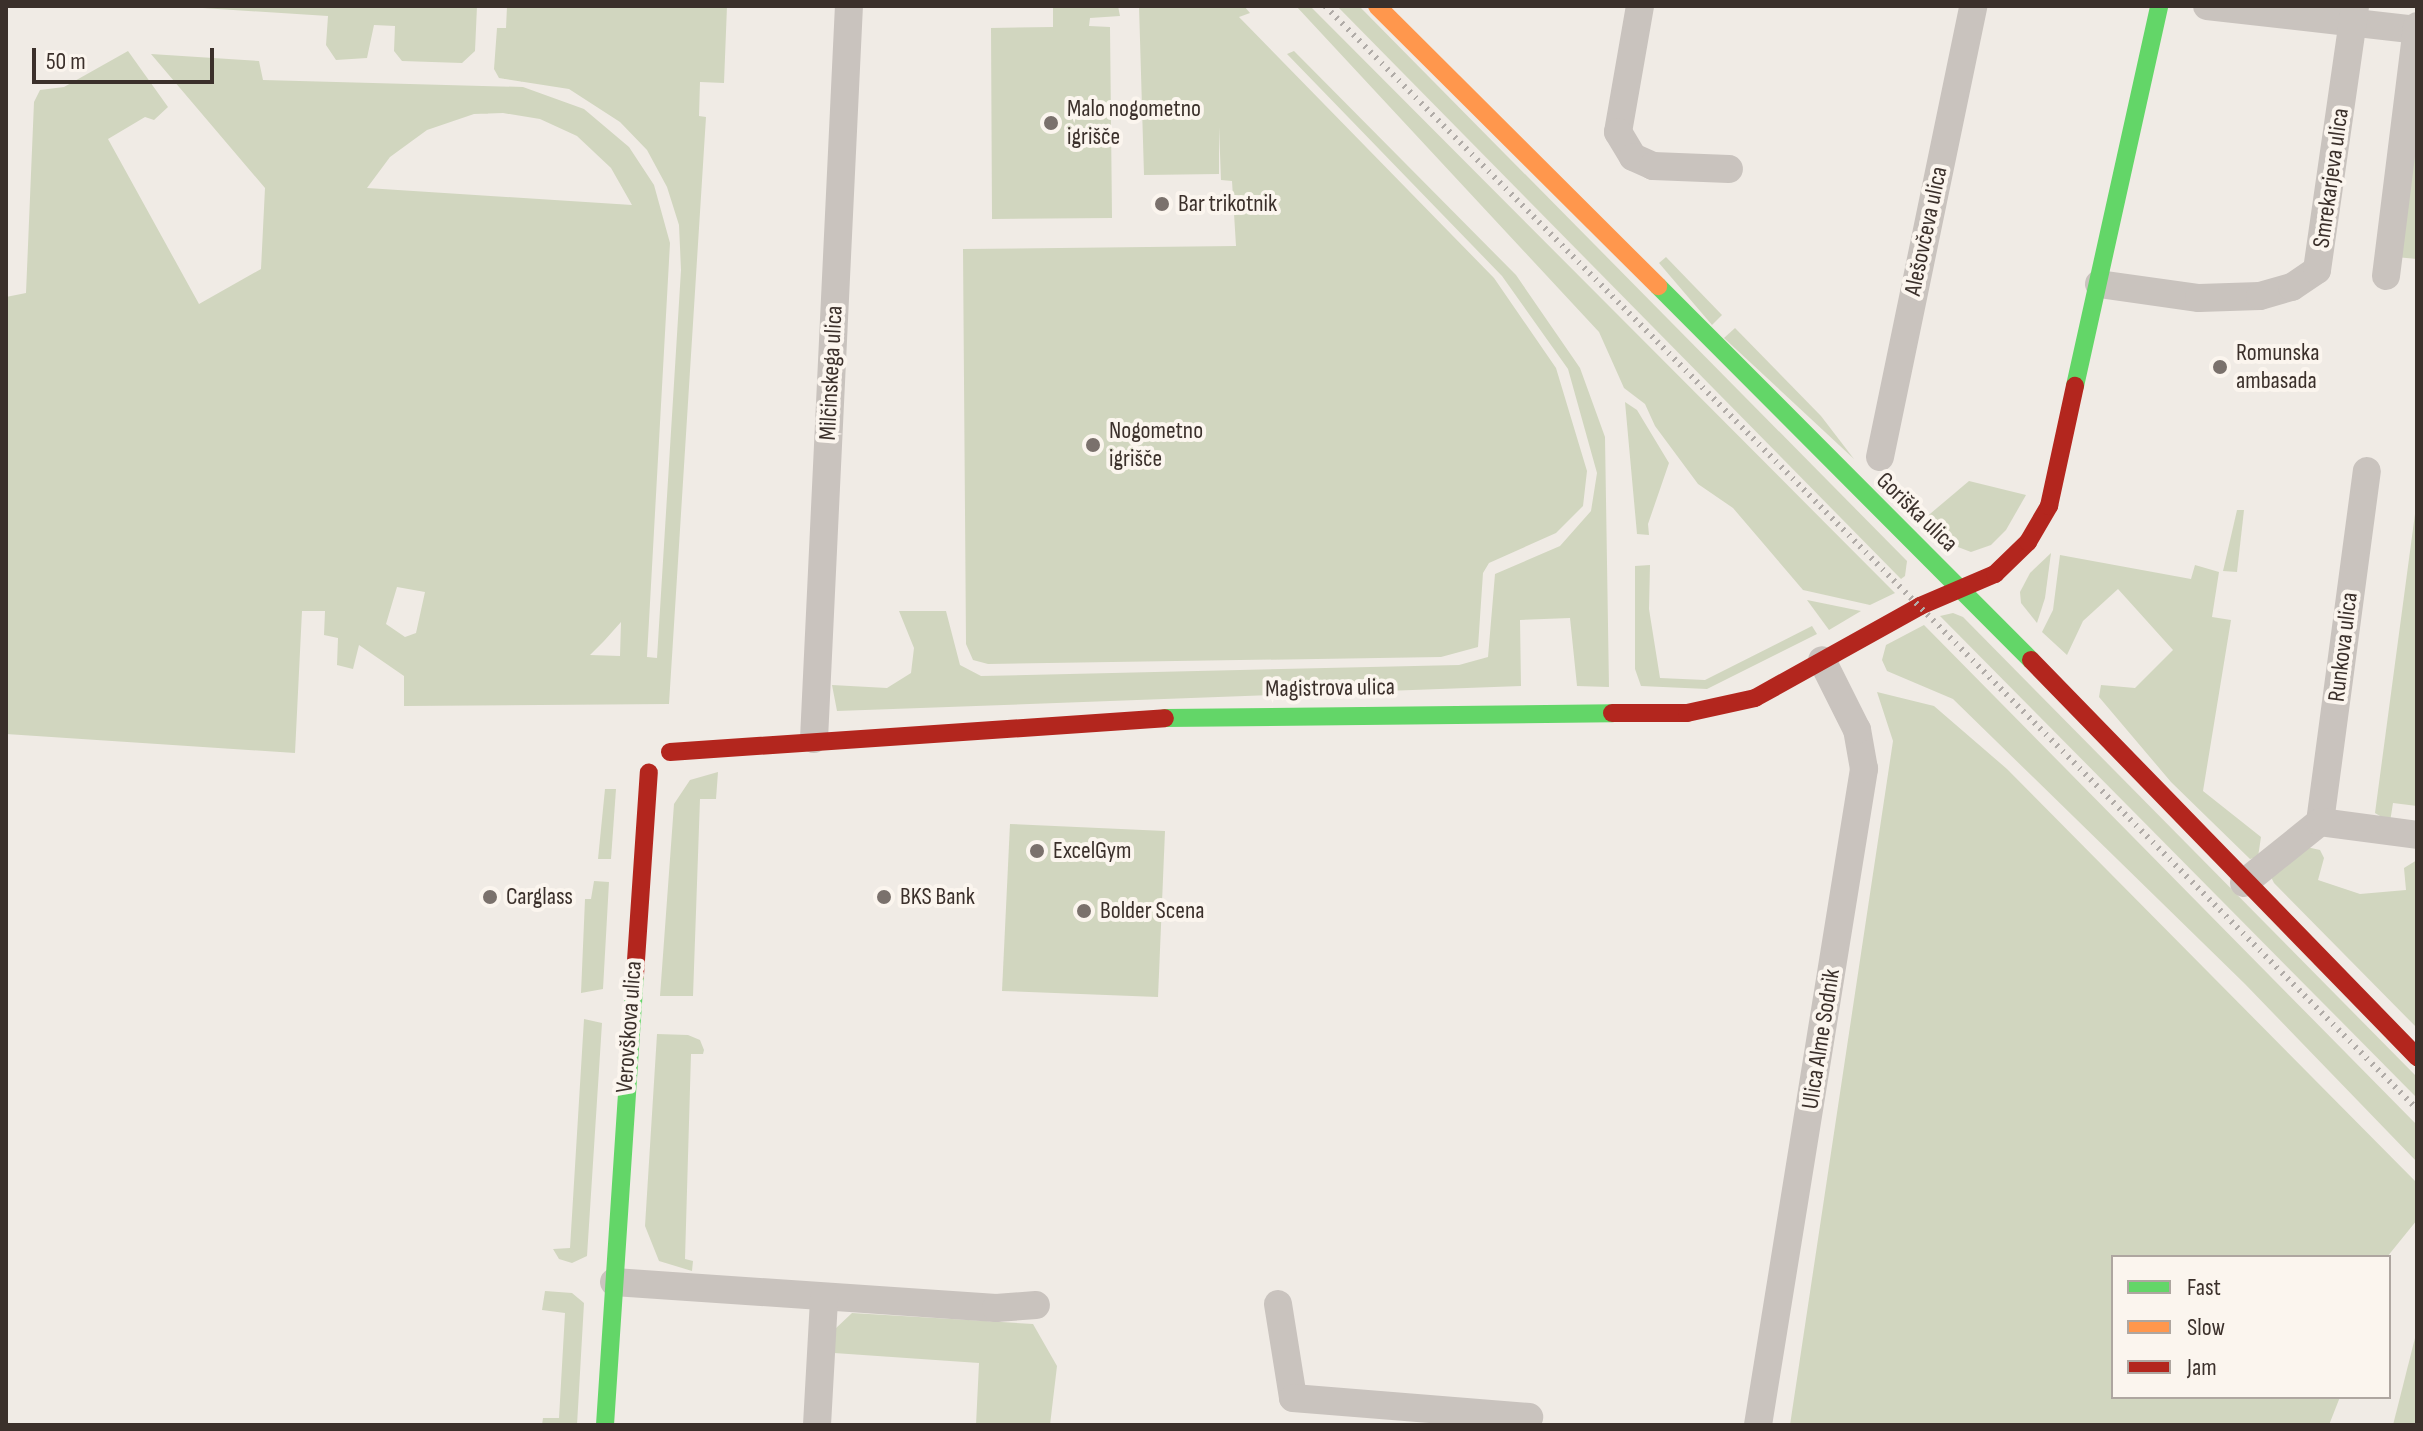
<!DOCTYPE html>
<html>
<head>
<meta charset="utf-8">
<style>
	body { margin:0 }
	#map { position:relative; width:2423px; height:1431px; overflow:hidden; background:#f0ebe5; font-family:"Sofia Sans Condensed",sans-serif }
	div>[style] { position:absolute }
	.green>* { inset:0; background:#d1d6bf }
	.street>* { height:28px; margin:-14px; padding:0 14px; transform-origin:14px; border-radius:14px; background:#c9c3be }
	.fast>* { height:18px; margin:-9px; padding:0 9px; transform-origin:9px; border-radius:9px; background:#63d668 }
	.slow>* { height:18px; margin:-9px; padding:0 9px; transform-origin:9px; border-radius:9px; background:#ff974d }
	.jam>* { height:18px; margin:-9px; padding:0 9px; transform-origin:9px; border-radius:9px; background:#b3261e }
	.rail>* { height:6px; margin-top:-3px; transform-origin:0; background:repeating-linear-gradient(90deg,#b1aca8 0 2px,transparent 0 8px) }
	.dots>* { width:22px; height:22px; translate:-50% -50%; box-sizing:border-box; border:4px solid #fbf5ee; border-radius:50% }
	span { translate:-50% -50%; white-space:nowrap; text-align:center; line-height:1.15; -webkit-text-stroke:8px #fbf5ee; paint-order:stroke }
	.poi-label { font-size:24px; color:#3b302b }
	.left { translate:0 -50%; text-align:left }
	.street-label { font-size:24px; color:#3b302b }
	.frame { position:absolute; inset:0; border:8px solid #3b302b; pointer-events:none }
	.legend { position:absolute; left:2111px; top:1255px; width:280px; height:144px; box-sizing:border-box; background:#fbf5ee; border:2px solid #aea6a0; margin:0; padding:10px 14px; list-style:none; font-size:24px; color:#3b302b }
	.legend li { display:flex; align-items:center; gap:16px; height:40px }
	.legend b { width:40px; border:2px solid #aea6a0 }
	.scale { position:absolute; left:32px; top:48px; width:182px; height:36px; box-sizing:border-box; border:4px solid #3b302b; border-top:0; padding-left:10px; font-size:24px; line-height:28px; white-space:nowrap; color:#3b302b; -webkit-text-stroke:6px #fbf5ee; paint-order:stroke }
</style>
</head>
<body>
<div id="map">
	<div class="green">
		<i style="clip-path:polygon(172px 6px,477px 6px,475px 51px,462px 63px,402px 61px,394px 51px,395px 26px,374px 25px,367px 58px,336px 60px,326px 45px,328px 16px)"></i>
		<i style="clip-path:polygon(evenodd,507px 6px,727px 6px,724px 83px,700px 82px,699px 116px,706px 117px,669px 704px,404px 706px,404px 676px,359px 645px,353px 669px,337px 665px,338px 638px,324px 635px,325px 611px,302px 611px,295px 753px,6px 734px,6px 297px,26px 293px,34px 102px,40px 90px,64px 87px,128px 51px,168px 107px,154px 120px,145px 117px,108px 139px,199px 304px,261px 269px,265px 188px,151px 54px,259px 61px,263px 80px,523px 87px,584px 109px,629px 147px,654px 185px,670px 243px,647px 657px,657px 658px,681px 270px,679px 225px,667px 187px,647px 150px,620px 122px,569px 89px,499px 78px,494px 69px,497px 28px,506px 28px,507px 6px,503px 113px,540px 119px,577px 136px,611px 168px,632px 205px,367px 188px,390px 157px,427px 130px,474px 114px,503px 113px,507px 6px,397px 587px,425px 592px,416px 633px,405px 637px,386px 624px,397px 587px,507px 6px,621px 622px,620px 656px,590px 655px,604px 641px,621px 622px)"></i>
		<i style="clip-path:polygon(1053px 6px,1118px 6px,1120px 16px,1090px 18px,1089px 26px,1110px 27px,1112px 218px,992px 219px,991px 28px,1053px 27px)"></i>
		<i style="clip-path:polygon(1139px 6px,1244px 6px,1250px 13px,1239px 17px,1494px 278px,1556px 368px,1587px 471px,1583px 506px,1556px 533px,1489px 563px,1483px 573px,1478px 647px,1441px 657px,988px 664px,973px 660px,966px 644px,963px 249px,1236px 246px,1232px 181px,1221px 180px,1219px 127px,1219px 174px,1144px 175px)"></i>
		<i style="clip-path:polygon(1296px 6px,1310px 6px,1895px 593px,1870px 605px,1803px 590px,1733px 508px,1698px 484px,1655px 426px,1645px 404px,1624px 388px,1599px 332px)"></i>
		<i style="clip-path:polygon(1337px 6px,1359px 6px,1907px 561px,1905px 576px,1901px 579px)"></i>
		<i style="clip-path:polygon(1294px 51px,1516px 275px,1580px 368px,1605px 437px,1609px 687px,1577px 686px,1570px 618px,1520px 620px,1521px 686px,837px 711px,832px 685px,887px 688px,911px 673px,914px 648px,899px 611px,946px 611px,960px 665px,981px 676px,1459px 665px,1488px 657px,1495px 574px,1560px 546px,1591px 511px,1597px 473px,1568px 369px,1502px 276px,1287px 54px)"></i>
		<i style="clip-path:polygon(2417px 103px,2417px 259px,2396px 257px)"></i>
		<i style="clip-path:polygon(1666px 257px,1722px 315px,1712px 325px,1659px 263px)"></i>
		<i style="clip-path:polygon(1735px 328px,1821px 416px,1854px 459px,1724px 338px)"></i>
		<i style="clip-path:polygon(1625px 402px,1637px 410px,1669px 463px,1648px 524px,1649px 535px,1637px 534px)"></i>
		<i style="clip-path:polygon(1969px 481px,2026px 495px,2006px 530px,1991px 545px,1971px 552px,1950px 544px,1924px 519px)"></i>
		<i style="clip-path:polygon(2417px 499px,2417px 806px,2393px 803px,2390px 822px,2375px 813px)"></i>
		<i style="clip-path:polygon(2237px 510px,2244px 510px,2237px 572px,2223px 571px)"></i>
		<i style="clip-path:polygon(2051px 553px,2045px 598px,2037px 623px,2021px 603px,2020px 592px,2030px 573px)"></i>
		<i style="clip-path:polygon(2060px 555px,2191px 579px,2195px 565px,2219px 572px,2212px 617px,2231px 620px,2203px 791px,2261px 837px,2258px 857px,2250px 859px,2171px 782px,2099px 697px,2101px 685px,2135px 688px,2173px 650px,2118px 589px,2083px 621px,2067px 655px,2042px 632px,2053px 610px)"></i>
		<i style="clip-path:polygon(1650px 565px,1649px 609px,1660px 678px,1705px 680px,1812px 626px,1817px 634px,1707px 689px,1641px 686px,1635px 669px,1635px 566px)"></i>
		<i style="clip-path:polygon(1807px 600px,1861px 611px,1829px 630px)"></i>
		<i style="clip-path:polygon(1953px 613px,1963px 617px,2417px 1077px,2417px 1098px,1940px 616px)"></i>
		<i style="clip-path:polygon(1924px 625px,2417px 1125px,2417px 1162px,2245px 984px,1953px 699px,1887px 671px,1882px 660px,1886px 645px)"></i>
		<i style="clip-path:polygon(1877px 692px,1934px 706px,2007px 769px,2417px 1183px,2417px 1220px,2387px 1257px,2113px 1257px,2113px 1397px,2340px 1397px,2329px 1425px,1790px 1425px,1893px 741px)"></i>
		<i style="clip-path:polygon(718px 772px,716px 799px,700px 799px,693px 996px,660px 996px,674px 804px,690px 780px)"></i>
		<i style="clip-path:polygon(605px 789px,616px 789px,611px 859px,598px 859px)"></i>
		<i style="clip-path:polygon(1010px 824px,1165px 831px,1158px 997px,1002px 991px)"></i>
		<i style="clip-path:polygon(2302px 846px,2320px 850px,2324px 858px,2318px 880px,2360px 894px,2406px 890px,2404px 868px,2417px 860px,2417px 1028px,2274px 883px,2270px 875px)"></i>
		<i style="clip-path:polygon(594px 881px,609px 882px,603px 989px,581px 993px,585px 899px,591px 899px)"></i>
		<i style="clip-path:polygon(584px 1019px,602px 1023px,587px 1256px,572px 1263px,559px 1259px,553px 1249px,570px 1248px)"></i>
		<i style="clip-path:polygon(657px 1034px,688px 1035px,700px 1040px,704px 1050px,703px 1054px,691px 1054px,685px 1259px,693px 1261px,692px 1271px,659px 1261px,645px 1226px)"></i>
		<i style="clip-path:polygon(545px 1291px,572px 1293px,584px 1303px,577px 1425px,542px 1425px,543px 1418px,559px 1418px,565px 1313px,542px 1310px)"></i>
		<i style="clip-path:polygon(852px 1313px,1033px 1324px,1057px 1366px,1050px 1425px,976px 1425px,979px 1363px,834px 1353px,834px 1330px)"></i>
		<i style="clip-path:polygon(2417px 1330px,2417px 1425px,2393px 1425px)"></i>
	</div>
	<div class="street">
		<i style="left:1640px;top:6px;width:128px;rotate:99.9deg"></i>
		<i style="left:1618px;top:132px;width:29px;rotate:59deg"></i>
		<i style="left:1633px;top:157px;width:22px;rotate:24deg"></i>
		<i style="left:1653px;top:166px;width:76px;rotate:2.3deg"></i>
		<i style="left:2207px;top:6px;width:211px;rotate:6.5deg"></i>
		<i style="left:2386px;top:276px;width:252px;rotate:-82.9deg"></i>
		<i style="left:2099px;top:284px;width:101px;rotate:8deg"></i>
		<i style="left:2199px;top:298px;width:61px;rotate:-1.9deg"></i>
		<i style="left:2260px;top:296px;width:33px;rotate:-16deg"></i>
		<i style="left:2292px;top:287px;width:30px;rotate:-34deg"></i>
		<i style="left:2317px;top:270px;width:267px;rotate:-81.8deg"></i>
		<i style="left:1880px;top:457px;width:460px;rotate:-78.3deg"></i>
		<i style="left:814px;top:739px;width:734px;rotate:-87.27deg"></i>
		<i style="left:2320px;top:822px;width:354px;rotate:-82.4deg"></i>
		<i style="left:2244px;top:883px;width:97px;rotate:-38.8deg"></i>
		<i style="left:2320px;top:822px;width:98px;rotate:7.6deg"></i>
		<i style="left:614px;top:1282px;width:383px;rotate:3.9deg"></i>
		<i style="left:996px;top:1308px;width:40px;rotate:-4.3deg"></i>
		<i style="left:1278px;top:1304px;width:95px;rotate:80.9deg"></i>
		<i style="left:1293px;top:1398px;width:237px;rotate:4.6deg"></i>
		<i style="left:817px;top:1425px;width:127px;rotate:-86.8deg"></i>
		<i style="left:1758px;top:1425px;width:665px;rotate:-80.82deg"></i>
		<i style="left:1864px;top:769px;width:40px;rotate:-100deg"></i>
		<i style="left:1857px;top:730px;width:78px;rotate:-116.6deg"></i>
	</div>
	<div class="fast">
		<i style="left:1658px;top:286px;width:528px;rotate:45.08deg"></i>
		<i style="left:2075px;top:386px;width:389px;rotate:-77.5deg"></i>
		<i style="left:1165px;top:718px;width:447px;rotate:-0.6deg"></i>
		<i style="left:605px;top:1425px;width:451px;rotate:-86.2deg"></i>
	</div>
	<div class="slow">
		<i style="left:1377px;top:6px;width:397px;rotate:44.9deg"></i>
	</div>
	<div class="jam">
		<i style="left:2031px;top:660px;width:554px;rotate:45.8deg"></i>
		<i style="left:1612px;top:713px;width:75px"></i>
		<i style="left:1687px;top:713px;width:70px;rotate:-12.4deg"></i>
		<i style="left:1755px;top:698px;width:189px;rotate:-29.1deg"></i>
		<i style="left:1920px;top:606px;width:82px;rotate:-23.1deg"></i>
		<i style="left:1995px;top:574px;width:46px;rotate:-44.1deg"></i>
		<i style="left:2028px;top:542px;width:42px;rotate:-59.7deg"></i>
		<i style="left:2049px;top:506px;width:123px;rotate:-77.8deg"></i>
		<i style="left:670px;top:752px;width:496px;rotate:-3.9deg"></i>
		<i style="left:635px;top:975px;width:203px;rotate:-86.1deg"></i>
	</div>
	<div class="rail">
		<i style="left:1325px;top:6px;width:1552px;rotate:45.29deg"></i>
	</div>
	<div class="dots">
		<i style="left:1051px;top:123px;background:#7a716c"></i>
		<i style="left:1162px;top:204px;background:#7a716c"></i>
		<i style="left:2220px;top:367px;background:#7a716c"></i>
		<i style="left:1093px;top:445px;background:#7a716c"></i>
		<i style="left:1037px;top:851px;background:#7a716c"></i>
		<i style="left:490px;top:897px;background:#7a716c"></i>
		<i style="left:884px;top:897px;background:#7a716c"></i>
		<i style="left:1084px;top:911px;background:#7a716c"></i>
	</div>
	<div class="poi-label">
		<span class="left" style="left:1067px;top:123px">Malo nogometno<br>igrišče</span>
		<span class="left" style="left:1178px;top:204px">Bar trikotnik</span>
		<span class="left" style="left:2236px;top:367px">Romunska<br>ambasada</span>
		<span class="left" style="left:1109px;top:445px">Nogometno<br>igrišče</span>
		<span class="left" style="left:1053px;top:851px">ExcelGym</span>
		<span class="left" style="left:506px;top:897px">Carglass</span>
		<span class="left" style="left:900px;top:897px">BKS Bank</span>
		<span class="left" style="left:1100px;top:911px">Bolder Scena</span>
	</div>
	<div class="street-label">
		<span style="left:2331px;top:178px;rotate:-82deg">Smrekarjeva ulica</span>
		<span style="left:1926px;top:231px;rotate:-78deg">Alešovčeva ulica</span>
		<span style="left:831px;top:373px;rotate:-87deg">Milčinskega ulica</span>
		<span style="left:1917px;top:512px;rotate:44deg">Goriška ulica</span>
		<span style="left:2343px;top:647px;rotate:-83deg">Runkova ulica</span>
		<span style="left:1330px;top:688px;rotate:-1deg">Magistrova ulica</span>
		<span style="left:629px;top:1027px;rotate:-86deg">Verovškova ulica</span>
		<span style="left:1821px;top:1039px;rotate:-81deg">Ulica Alme Sodnik</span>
	</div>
	<div class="frame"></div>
	<ul class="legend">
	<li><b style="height:10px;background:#63d668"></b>Fast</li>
	<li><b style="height:10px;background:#ff974d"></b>Slow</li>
	<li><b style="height:10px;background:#b3261e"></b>Jam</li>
	</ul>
	<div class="scale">50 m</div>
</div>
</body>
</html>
